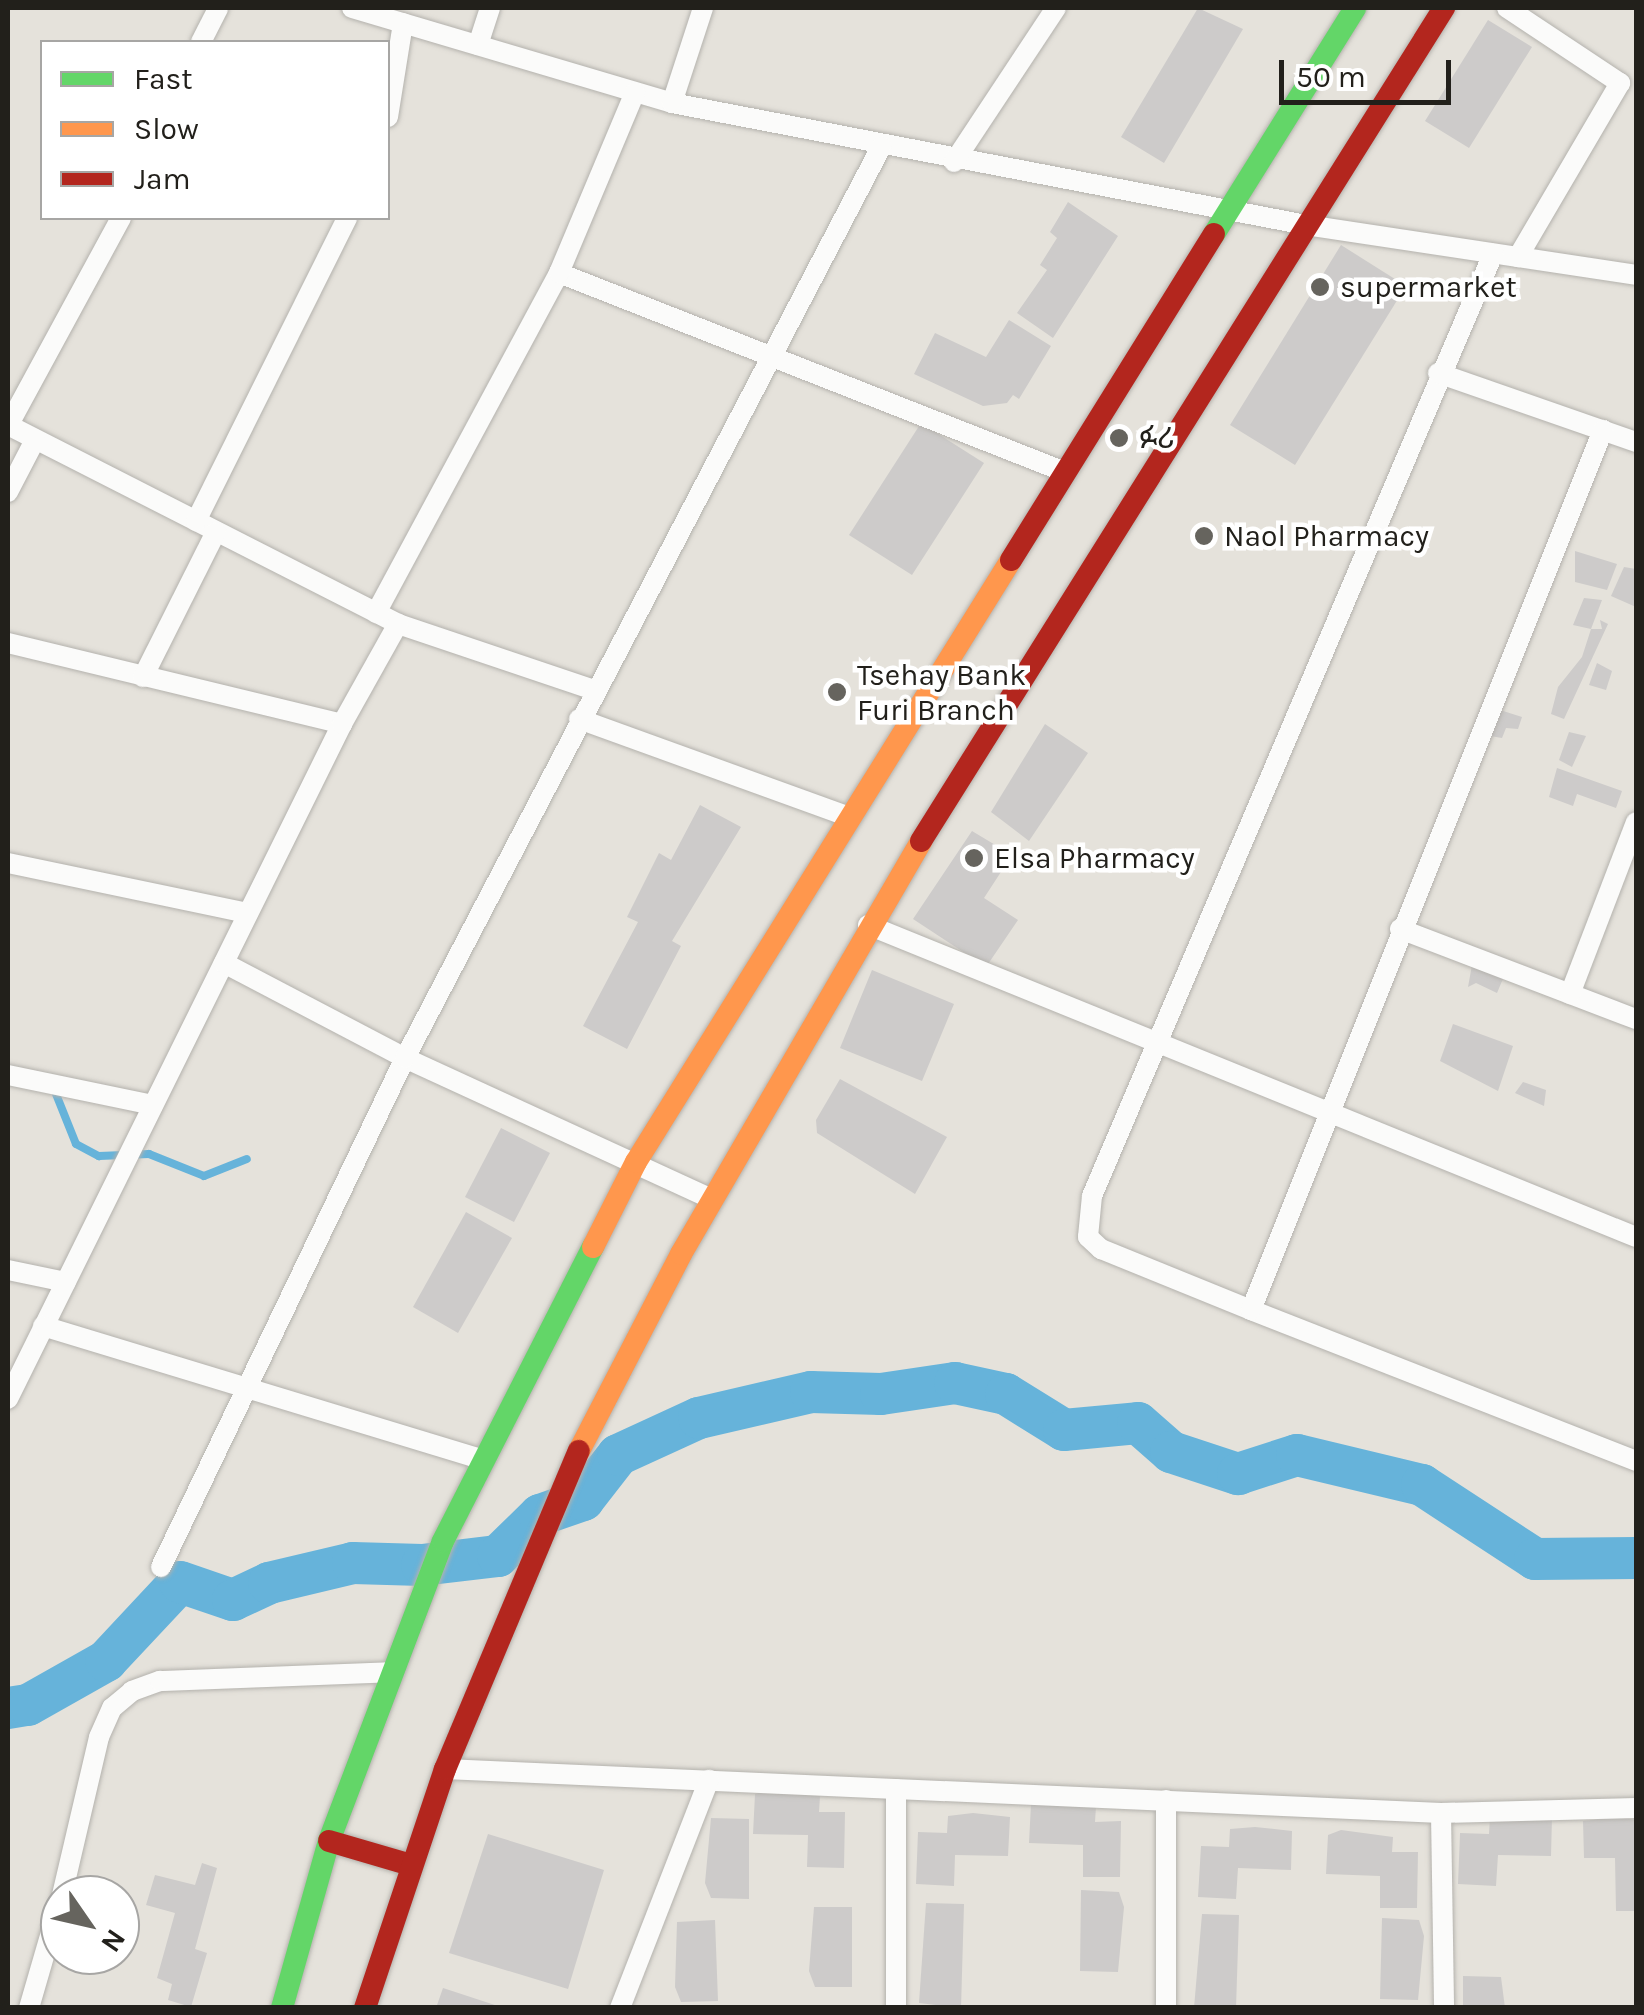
<!DOCTYPE html>
<html>
<head>
<meta charset="utf-8">
<style>
	body { margin:0 }
	#map { position:relative; width:1644px; height:2015px; overflow:hidden; background:#e5e2db; font-family:Karla,"Noto Sans Ethiopic",sans-serif }
	div>[style] { position:absolute }
	.stream>* { height:8px; margin:-4px; padding:0 4px; transform-origin:4px; border-radius:4px; background:#66b3da }
	.river>* { height:42px; margin:-21px; padding:0 21px; transform-origin:21px; border-radius:21px; background:#66b3da }
	.building>* { inset:0; background:#cdcbca }
	.roads { filter:drop-shadow(0 0 2px #b4b2ad) drop-shadow(0 0 2px #b4b2ad) }
	.street>* { height:20px; margin:-10px; padding:0 10px; transform-origin:10px; border-radius:10px; background:#fbfbfa }
	.fast>* { height:22px; margin:-11px; padding:0 11px; transform-origin:11px; border-radius:11px; background:#63d668 }
	.slow>* { height:22px; margin:-11px; padding:0 11px; transform-origin:11px; border-radius:11px; background:#ff974d }
	.jam>* { height:22px; margin:-11px; padding:0 11px; transform-origin:11px; border-radius:11px; background:#b3261e }
	.dots>* { width:28px; height:28px; translate:-50% -50%; box-sizing:border-box; border:5px solid #fff; border-radius:50% }
	span { translate:-50% -50%; white-space:nowrap; text-align:center; line-height:1.15; -webkit-text-stroke:9px #fff; paint-order:stroke }
	.poi-label { font-size:30px; color:#22201b }
	.left { translate:0 -50%; text-align:left }
	.frame { position:absolute; inset:0; border:10px solid #22201b; pointer-events:none }
	.legend { position:absolute; left:40px; top:40px; width:350px; height:180px; box-sizing:border-box; background:#fff; border:2px solid #a7a6a4; margin:0; padding:12px 18px; list-style:none; font-size:30px; color:#22201b }
	.legend li { display:flex; align-items:center; gap:20px; height:50px }
	.legend b { width:50px; border:2px solid #a7a6a4 }
	.north { position:absolute; left:40px; top:1875px; width:100px; height:100px; box-sizing:border-box; background:#fff; border:2px solid #a7a6a4; border-radius:50%; rotate:124deg; font-size:28px; font-weight:700; line-height:40px; text-align:center; color:#22201b }
	.north::after { content:''; display:block; margin:auto; width:35px; height:45px; background:#66645e; clip-path:polygon(50% 0,100% 100%,50% 72%,0 100%) }
	.scale { position:absolute; left:1279px; top:60px; width:172px; height:45px; box-sizing:border-box; border:5px solid #22201b; border-top:0; padding-left:12px; font-size:30px; line-height:35px; white-space:nowrap; color:#22201b; -webkit-text-stroke:8px #fff; paint-order:stroke }
</style>
</head>
<body>
<div id="map">
	<div class="stream">
		<i style="left:54px;top:1089px;width:59px;rotate:68.2deg"></i>
		<i style="left:76px;top:1144px;width:26px;rotate:28deg"></i>
		<i style="left:99px;top:1156px;width:50px;rotate:-2.3deg"></i>
		<i style="left:149px;top:1154px;width:59px;rotate:21.8deg"></i>
		<i style="left:204px;top:1176px;width:46px;rotate:-21.6deg"></i>
	</div>
	<div class="river">
		<i style="left:8px;top:1708px;width:20px;rotate:-9deg"></i>
		<i style="left:28px;top:1705px;width:90px;rotate:-29.4deg"></i>
		<i style="left:106px;top:1661px;width:108px;rotate:-46.9deg"></i>
		<i style="left:180px;top:1582px;width:56px;rotate:18.8deg"></i>
		<i style="left:233px;top:1600px;width:40px;rotate:-25deg"></i>
		<i style="left:269px;top:1583px;width:86px;rotate:-13.4deg"></i>
		<i style="left:353px;top:1563px;width:69px;rotate:1.7deg"></i>
		<i style="left:422px;top:1565px;width:77px;rotate:-6.8deg"></i>
		<i style="left:498px;top:1556px;width:59px;rotate:-44.3deg"></i>
		<i style="left:540px;top:1515px;width:46px;rotate:-19.2deg"></i>
		<i style="left:583px;top:1500px;width:57px;rotate:-52.1deg"></i>
		<i style="left:618px;top:1455px;width:89px;rotate:-24.6deg"></i>
		<i style="left:699px;top:1418px;width:115px;rotate:-13.1deg"></i>
		<i style="left:811px;top:1392px;width:70px;rotate:1.6deg"></i>
		<i style="left:881px;top:1394px;width:75px;rotate:-8.5deg"></i>
		<i style="left:955px;top:1383px;width:52px;rotate:12.2deg"></i>
		<i style="left:1006px;top:1394px;width:68px;rotate:31.8deg"></i>
		<i style="left:1064px;top:1430px;width:74px;rotate:-5.4deg"></i>
		<i style="left:1138px;top:1423px;width:44px;rotate:41.3deg"></i>
		<i style="left:1171px;top:1452px;width:71px;rotate:18.2deg"></i>
		<i style="left:1238px;top:1474px;width:62px;rotate:-17.9deg"></i>
		<i style="left:1297px;top:1455px;width:129px;rotate:13.5deg"></i>
		<i style="left:1422px;top:1485px;width:135px;rotate:33.2deg"></i>
		<i style="left:1535px;top:1559px;width:101px;rotate:-0.6deg"></i>
	</div>
	<div class="building">
		<i style="clip-path:polygon(1198px 8px,1243px 29px,1164px 163px,1121px 137px)"></i>
		<i style="clip-path:polygon(1488px 20px,1532px 47px,1469px 148px,1425px 121px)"></i>
		<i style="clip-path:polygon(1068px 202px,1118px 236px,1053px 338px,1017px 313px,1047px 270px,1040px 265px,1057px 238px,1050px 232px)"></i>
		<i style="clip-path:polygon(1341px 245px,1406px 286px,1295px 465px,1230px 425px)"></i>
		<i style="clip-path:polygon(1009px 320px,1051px 346px,1019px 399px,1013px 395px,1007px 403px,983px 406px,914px 374px,935px 333px,986px 357px)"></i>
		<i style="clip-path:polygon(921px 423px,984px 463px,912px 575px,849px 535px)"></i>
		<i style="clip-path:polygon(1575px 551px,1617px 564px,1607px 590px,1575px 582px)"></i>
		<i style="clip-path:polygon(1624px 567px,1636px 569px,1636px 607px,1611px 596px)"></i>
		<i style="clip-path:polygon(1584px 598px,1602px 600px,1591px 629px,1602px 629px,1600px 620px,1608px 624px,1564px 719px,1551px 714px,1558px 687px,1582px 657px,1591px 629px,1573px 625px)"></i>
		<i style="clip-path:polygon(1597px 663px,1612px 671px,1606px 690px,1589px 685px)"></i>
		<i style="clip-path:polygon(1500px 710px,1522px 717px,1518px 729px,1506px 728px,1502px 738px,1490px 736px)"></i>
		<i style="clip-path:polygon(1045px 724px,1088px 753px,1029px 841px,991px 812px)"></i>
		<i style="clip-path:polygon(1569px 732px,1586px 736px,1572px 767px,1559px 760px)"></i>
		<i style="clip-path:polygon(1557px 768px,1622px 791px,1616px 808px,1577px 794px,1573px 806px,1549px 797px)"></i>
		<i style="clip-path:polygon(700px 805px,741px 827px,672px 941px,681px 946px,627px 1049px,583px 1026px,638px 922px,627px 917px,659px 853px,671px 860px)"></i>
		<i style="clip-path:polygon(972px 831px,1012px 855px,984px 898px,1018px 920px,986px 967px,913px 919px)"></i>
		<i style="clip-path:polygon(1472px 965px,1505px 974px,1497px 993px,1476px 983px,1468px 987px)"></i>
		<i style="clip-path:polygon(872px 970px,954px 1004px,922px 1081px,840px 1048px)"></i>
		<i style="clip-path:polygon(1453px 1024px,1513px 1046px,1498px 1091px,1440px 1061px)"></i>
		<i style="clip-path:polygon(840px 1079px,947px 1137px,915px 1194px,817px 1133px,816px 1120px)"></i>
		<i style="clip-path:polygon(1523px 1082px,1546px 1090px,1544px 1106px,1515px 1093px)"></i>
		<i style="clip-path:polygon(501px 1128px,550px 1153px,514px 1222px,465px 1197px)"></i>
		<i style="clip-path:polygon(466px 1212px,512px 1238px,458px 1333px,413px 1307px)"></i>
		<i style="clip-path:polygon(768px 1790px,820px 1796px,819px 1812px,845px 1812px,844px 1868px,807px 1867px,808px 1835px,753px 1834px,755px 1794px)"></i>
		<i style="clip-path:polygon(1031px 1804px,1096px 1806px,1095px 1822px,1121px 1821px,1120px 1877px,1083px 1877px,1083px 1845px,1029px 1843px)"></i>
		<i style="clip-path:polygon(973px 1813px,1010px 1817px,1008px 1856px,955px 1855px,954px 1886px,916px 1884px,918px 1832px,947px 1833px,948px 1816px)"></i>
		<i style="clip-path:polygon(1490px 1816px,1552px 1817px,1551px 1856px,1498px 1855px,1496px 1886px,1458px 1884px,1460px 1833px,1489px 1834px)"></i>
		<i style="clip-path:polygon(1620px 1817px,1635px 1820px,1636px 1911px,1616px 1911px,1615px 1858px,1584px 1858px,1583px 1821px)"></i>
		<i style="clip-path:polygon(711px 1818px,749px 1819px,749px 1899px,711px 1898px,705px 1883px)"></i>
		<i style="clip-path:polygon(1255px 1827px,1292px 1831px,1291px 1870px,1238px 1868px,1236px 1899px,1198px 1897px,1201px 1846px,1229px 1847px,1230px 1829px)"></i>
		<i style="clip-path:polygon(1341px 1830px,1393px 1837px,1392px 1852px,1418px 1852px,1417px 1908px,1380px 1908px,1380px 1876px,1326px 1874px,1328px 1835px)"></i>
		<i style="clip-path:polygon(488px 1834px,604px 1870px,568px 1989px,449px 1953px)"></i>
		<i style="clip-path:polygon(202px 1863px,217px 1868px,195px 1949px,207px 1953px,191px 2007px,168px 2000px,172px 1984px,157px 1978px,175px 1913px,146px 1905px,155px 1875px,195px 1885px)"></i>
		<i style="clip-path:polygon(1081px 1890px,1119px 1892px,1124px 1907px,1118px 1972px,1080px 1971px)"></i>
		<i style="clip-path:polygon(926px 1903px,964px 1904px,961px 2008px,919px 2003px)"></i>
		<i style="clip-path:polygon(814px 1907px,852px 1907px,852px 1987px,815px 1987px,809px 1971px)"></i>
		<i style="clip-path:polygon(1202px 1914px,1239px 1915px,1236px 2008px,1194px 2008px)"></i>
		<i style="clip-path:polygon(1382px 1918px,1419px 1920px,1424px 1936px,1418px 2000px,1380px 1999px)"></i>
		<i style="clip-path:polygon(715px 1920px,718px 2001px,681px 2002px,675px 1987px,677px 1922px)"></i>
		<i style="clip-path:polygon(1463px 1976px,1501px 1977px,1505px 2008px,1463px 2008px)"></i>
		<i style="clip-path:polygon(443px 1988px,501px 2007px,501px 2008px,436px 2008px)"></i>
	</div>
	<div class="roads">
		<div class="street">
			<i style="left:352px;top:8px;width:334px;rotate:16.5deg"></i>
			<i style="left:672px;top:103px;width:646px;rotate:10.89deg"></i>
			<i style="left:1306px;top:225px;width:334px;rotate:8.6deg"></i>
			<i style="left:1507px;top:8px;width:136px;rotate:33.6deg"></i>
			<i style="left:1620px;top:83px;width:202px;rotate:120.4deg"></i>
			<i style="left:201px;top:42px;width:38px;rotate:-63deg"></i>
			<i style="left:478px;top:45px;width:39px;rotate:-72deg"></i>
			<i style="left:672px;top:103px;width:100px;rotate:-71.9deg"></i>
			<i style="left:388px;top:117px;width:95px;rotate:-80.9deg"></i>
			<i style="left:954px;top:162px;width:185px;rotate:-56.5deg"></i>
			<i style="left:1493px;top:254px;width:1024px;rotate:113.06deg"></i>
			<i style="left:1092px;top:1196px;width:41px;rotate:95.6deg"></i>
			<i style="left:1088px;top:1237px;width:18px;rotate:43deg"></i>
			<i style="left:1101px;top:1249px;width:162px;rotate:22.1deg"></i>
			<i style="left:1251px;top:1310px;width:414px;rotate:21.4deg"></i>
			<i style="left:559px;top:273px;width:544px;rotate:21.47deg"></i>
			<i style="left:1438px;top:373px;width:210px;rotate:19.2deg"></i>
			<i style="left:8px;top:425px;width:438px;rotate:27deg"></i>
			<i style="left:398px;top:624px;width:207px;rotate:18.6deg"></i>
			<i style="left:8px;top:426px;width:237px;rotate:-61.5deg"></i>
			<i style="left:8px;top:492px;width:59px;rotate:-62.6deg"></i>
			<i style="left:196px;top:521px;width:339px;rotate:-63.5deg"></i>
			<i style="left:376px;top:613px;width:386px;rotate:-61.7deg"></i>
			<i style="left:559px;top:273px;width:196px;rotate:-67.2deg"></i>
			<i style="left:8px;top:643px;width:344px;rotate:13.6deg"></i>
			<i style="left:342px;top:724px;width:753px;rotate:116.33deg"></i>
			<i style="left:143px;top:677px;width:162px;rotate:-63.3deg"></i>
			<i style="left:579px;top:719px;width:287px;rotate:19.9deg"></i>
			<i style="left:342px;top:724px;width:115px;rotate:-60.8deg"></i>
			<i style="left:8px;top:863px;width:245px;rotate:11.8deg"></i>
			<i style="left:868px;top:925px;width:829px;rotate:22.11deg"></i>
			<i style="left:1400px;top:929px;width:253px;rotate:20.9deg"></i>
			<i style="left:224px;top:963px;width:204px;rotate:27.7deg"></i>
			<i style="left:405px;top:1058px;width:338px;rotate:24.7deg"></i>
			<i style="left:1570px;top:994px;width:184px;rotate:-69deg"></i>
			<i style="left:8px;top:1075px;width:148px;rotate:11.7deg"></i>
			<i style="left:8px;top:1270px;width:59px;rotate:11.7deg"></i>
			<i style="left:1251px;top:1310px;width:948px;rotate:-68.2deg"></i>
			<i style="left:43px;top:1326px;width:459px;rotate:16.9deg"></i>
			<i style="left:161px;top:1567px;width:564px;rotate:-64.39deg"></i>
			<i style="left:405px;top:1058px;width:1028px;rotate:-62.41deg"></i>
			<i style="left:445px;top:1769px;width:997px;rotate:2.53deg"></i>
			<i style="left:1441px;top:1813px;width:195px;rotate:-1.5deg"></i>
			<i style="left:896px;top:1789px;width:219px;rotate:90deg"></i>
			<i style="left:1441px;top:1813px;width:195px;rotate:89.1deg"></i>
			<i style="left:62px;top:1895px;width:162px;rotate:-76.8deg"></i>
			<i style="left:99px;top:1737px;width:32px;rotate:-66deg"></i>
			<i style="left:112px;top:1708px;width:26px;rotate:-40deg"></i>
			<i style="left:132px;top:1691px;width:30px;rotate:-20deg"></i>
			<i style="left:160px;top:1681px;width:233px;rotate:-2.2deg"></i>
			<i style="left:29px;top:2008px;width:111px;rotate:-73.8deg"></i>
			<i style="left:620px;top:2008px;width:245px;rotate:-68.7deg"></i>
			<i style="left:1166px;top:2008px;width:208px;rotate:-90deg"></i>
		</div>
		<div class="fast">
			<i style="left:1214px;top:234px;width:266px;rotate:-58deg"></i>
			<i style="left:282px;top:2008px;width:173px;rotate:-74.3deg"></i>
			<i style="left:329px;top:1841px;width:321px;rotate:-69.2deg"></i>
			<i style="left:443px;top:1541px;width:330px;rotate:-63deg"></i>
		</div>
		<div class="slow">
			<i style="left:593px;top:1247px;width:95px;rotate:-63.2deg"></i>
			<i style="left:636px;top:1162px;width:709px;rotate:-58.08deg"></i>
			<i style="left:579px;top:1451px;width:222px;rotate:-62.6deg"></i>
			<i style="left:681px;top:1254px;width:478px;rotate:-59.8deg"></i>
		</div>
		<div class="jam">
			<i style="left:1011px;top:560px;width:384px;rotate:-58.1deg"></i>
			<i style="left:921px;top:841px;width:984px;rotate:-57.88deg"></i>
			<i style="left:329px;top:1841px;width:85px;rotate:16.3deg"></i>
			<i style="left:365px;top:2008px;width:252px;rotate:-71.5deg"></i>
			<i style="left:445px;top:1769px;width:345px;rotate:-67.2deg"></i>
		</div>
	</div>
	<div class="dots">
		<i style="left:1320px;top:287px;background:#66645e"></i>
		<i style="left:1119px;top:438px;background:#66645e"></i>
		<i style="left:1204px;top:536px;background:#66645e"></i>
		<i style="left:837px;top:692px;background:#66645e"></i>
		<i style="left:974px;top:858px;background:#66645e"></i>
	</div>
	<div class="poi-label">
		<span class="left" style="left:1340px;top:287px">supermarket</span>
		<span class="left" style="left:1139px;top:438px">ፉሪ</span>
		<span class="left" style="left:1224px;top:536px">Naol Pharmacy</span>
		<span class="left" style="left:857px;top:692px">Tsehay Bank<br>Furi Branch</span>
		<span class="left" style="left:994px;top:858px">Elsa Pharmacy</span>
	</div>
	<div class="frame"></div>
	<ul class="legend">
	<li><b style="height:12px;background:#63d668"></b>Fast</li>
	<li><b style="height:12px;background:#ff974d"></b>Slow</li>
	<li><b style="height:12px;background:#b3261e"></b>Jam</li>
	</ul>
	<div class="north">N</div>
	<div class="scale">50 m</div>
</div>
</body>
</html>
